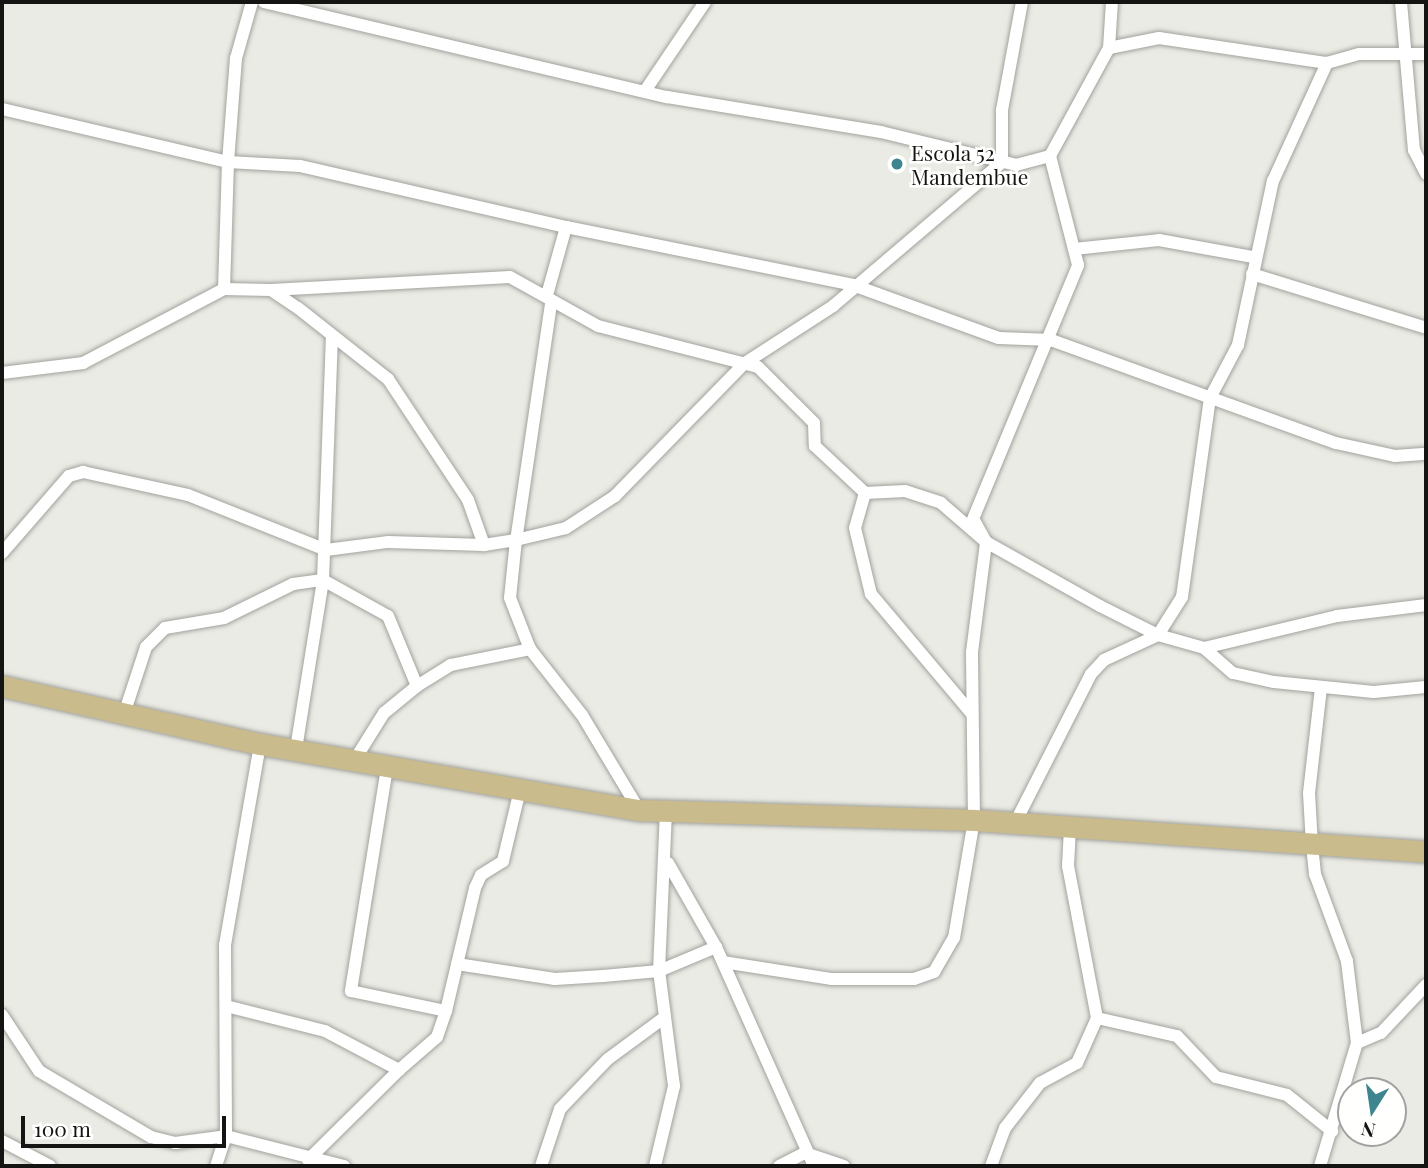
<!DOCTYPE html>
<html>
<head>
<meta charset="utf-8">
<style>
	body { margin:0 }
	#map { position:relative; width:1428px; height:1168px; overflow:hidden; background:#ebebe5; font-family:"Playfair Display",serif }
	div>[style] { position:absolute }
	.roads { filter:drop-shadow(0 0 2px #a2a29d) drop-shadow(0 0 2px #a2a29d) }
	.street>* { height:12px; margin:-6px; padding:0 6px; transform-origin:6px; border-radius:6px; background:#fff }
	.primary>* { height:21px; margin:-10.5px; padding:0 10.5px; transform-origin:10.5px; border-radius:10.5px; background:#cabb8c }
	.dots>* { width:19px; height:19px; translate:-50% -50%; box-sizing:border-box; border:4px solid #fffffe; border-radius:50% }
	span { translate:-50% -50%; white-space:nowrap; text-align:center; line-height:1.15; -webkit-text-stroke:5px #fffffe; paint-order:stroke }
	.poi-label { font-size:21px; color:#141412 }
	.left { translate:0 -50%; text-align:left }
	.frame { position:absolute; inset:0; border:4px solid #141412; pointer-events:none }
	.north { position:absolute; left:1337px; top:1077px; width:70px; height:70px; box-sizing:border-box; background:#fffffe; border:2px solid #a1a1a0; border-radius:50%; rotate:192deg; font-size:19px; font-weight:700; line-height:28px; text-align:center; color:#141412 }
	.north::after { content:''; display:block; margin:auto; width:24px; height:32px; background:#3f8590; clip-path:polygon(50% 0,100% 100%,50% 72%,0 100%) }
	.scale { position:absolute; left:21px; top:1116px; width:205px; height:32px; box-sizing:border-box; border:4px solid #141412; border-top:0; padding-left:9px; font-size:21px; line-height:24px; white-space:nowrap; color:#141412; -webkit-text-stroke:5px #fffffe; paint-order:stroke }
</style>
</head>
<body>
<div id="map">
	<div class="roads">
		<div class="street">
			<i style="left:252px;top:2px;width:58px;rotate:105.9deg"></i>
			<i style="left:236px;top:58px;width:104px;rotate:94.4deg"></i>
			<i style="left:228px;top:162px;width:72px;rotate:3.2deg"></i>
			<i style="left:300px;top:166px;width:273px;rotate:12.9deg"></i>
			<i style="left:566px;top:227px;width:71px;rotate:105.6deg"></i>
			<i style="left:264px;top:2px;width:414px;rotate:13.3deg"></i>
			<i style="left:667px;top:97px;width:217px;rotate:9.3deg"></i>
			<i style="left:881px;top:132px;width:139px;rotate:13.7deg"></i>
			<i style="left:1016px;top:165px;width:35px;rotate:-15deg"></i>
			<i style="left:1401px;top:2px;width:149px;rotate:85deg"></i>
			<i style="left:1414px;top:150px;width:27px;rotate:63deg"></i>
			<i style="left:1109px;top:48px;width:51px;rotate:-11.3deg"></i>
			<i style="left:1159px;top:38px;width:170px;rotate:8.5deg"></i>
			<i style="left:1327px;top:63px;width:33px;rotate:-16deg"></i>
			<i style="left:1359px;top:54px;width:67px"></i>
			<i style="left:645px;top:91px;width:107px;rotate:-56deg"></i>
			<i style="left:2px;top:109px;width:232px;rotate:13.2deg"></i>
			<i style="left:228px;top:162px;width:127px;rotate:91.8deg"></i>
			<i style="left:566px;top:227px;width:293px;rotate:11.4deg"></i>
			<i style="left:853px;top:285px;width:155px;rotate:20deg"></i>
			<i style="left:999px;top:338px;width:52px;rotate:2.2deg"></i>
			<i style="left:1051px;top:340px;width:303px;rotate:19.9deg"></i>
			<i style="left:1336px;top:443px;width:60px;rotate:12.4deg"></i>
			<i style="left:1395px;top:456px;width:31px;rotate:-4deg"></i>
			<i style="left:1074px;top:249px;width:85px;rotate:-6deg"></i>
			<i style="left:1159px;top:240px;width:96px;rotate:10.3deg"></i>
			<i style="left:1252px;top:274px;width:182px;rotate:17.2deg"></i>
			<i style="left:271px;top:290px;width:239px;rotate:-3.1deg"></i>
			<i style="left:510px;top:277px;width:101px;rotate:29.1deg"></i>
			<i style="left:598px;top:326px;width:165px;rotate:14.4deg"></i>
			<i style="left:758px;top:367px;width:79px;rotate:45deg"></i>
			<i style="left:814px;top:423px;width:23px;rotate:88deg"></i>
			<i style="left:815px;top:446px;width:69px;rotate:43.2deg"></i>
			<i style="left:865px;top:493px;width:36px;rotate:106deg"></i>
			<i style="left:855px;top:528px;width:68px;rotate:76.4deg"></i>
			<i style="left:871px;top:594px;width:157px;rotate:49.9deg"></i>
			<i style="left:551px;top:304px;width:239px;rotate:98.4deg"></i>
			<i style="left:516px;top:540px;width:51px;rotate:-13.5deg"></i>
			<i style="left:566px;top:528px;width:59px;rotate:-33.1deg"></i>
			<i style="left:615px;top:496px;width:186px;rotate:-45.7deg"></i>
			<i style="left:745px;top:363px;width:105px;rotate:-32.9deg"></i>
			<i style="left:833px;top:306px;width:222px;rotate:-40.4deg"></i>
			<i style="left:1002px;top:162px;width:52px;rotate:-90deg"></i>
			<i style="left:1002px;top:110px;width:110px;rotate:-79.5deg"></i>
			<i style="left:2px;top:373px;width:82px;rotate:-7deg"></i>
			<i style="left:83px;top:363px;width:159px;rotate:-27.7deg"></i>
			<i style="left:224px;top:289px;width:47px;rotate:1.2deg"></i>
			<i style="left:271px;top:290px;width:32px;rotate:34deg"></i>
			<i style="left:298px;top:308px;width:115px;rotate:38.3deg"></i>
			<i style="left:388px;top:379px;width:145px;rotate:56.5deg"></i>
			<i style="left:468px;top:500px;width:48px;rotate:70.4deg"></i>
			<i style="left:484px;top:545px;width:32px;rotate:-9deg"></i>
			<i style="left:516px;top:540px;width:58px;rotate:95.9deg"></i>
			<i style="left:510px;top:598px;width:55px;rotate:68.6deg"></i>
			<i style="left:530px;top:649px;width:84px;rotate:51.8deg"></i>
			<i style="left:582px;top:715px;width:111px;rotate:59deg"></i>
			<i style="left:865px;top:493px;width:40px;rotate:-2.9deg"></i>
			<i style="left:905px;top:491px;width:38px;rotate:18deg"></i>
			<i style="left:941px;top:503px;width:60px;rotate:40.9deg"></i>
			<i style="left:986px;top:542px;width:131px;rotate:29.3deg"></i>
			<i style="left:1100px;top:606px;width:65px;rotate:26.6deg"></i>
			<i style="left:1158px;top:635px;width:48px;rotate:15.8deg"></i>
			<i style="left:1204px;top:648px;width:137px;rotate:-13.5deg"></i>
			<i style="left:1337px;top:616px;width:90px;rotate:-7deg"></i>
			<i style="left:2px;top:553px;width:102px;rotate:-49deg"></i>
			<i style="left:69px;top:476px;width:15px;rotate:-16deg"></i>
			<i style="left:83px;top:472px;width:107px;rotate:12.4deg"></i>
			<i style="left:188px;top:495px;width:149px;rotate:21.7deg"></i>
			<i style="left:326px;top:550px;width:63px;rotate:-7.4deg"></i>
			<i style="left:388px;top:542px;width:96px;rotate:1.8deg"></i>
			<i style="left:1204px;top:648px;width:38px;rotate:41deg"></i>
			<i style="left:1233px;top:673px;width:42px;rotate:12.4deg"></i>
			<i style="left:1274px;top:682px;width:100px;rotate:5.7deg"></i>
			<i style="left:1374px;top:692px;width:52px;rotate:-5.5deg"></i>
			<i style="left:125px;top:711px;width:67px;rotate:-71.8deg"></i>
			<i style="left:146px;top:647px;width:27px;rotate:-45deg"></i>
			<i style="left:165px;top:628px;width:60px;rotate:-9.6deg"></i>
			<i style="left:224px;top:618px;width:77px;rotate:-26.2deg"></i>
			<i style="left:293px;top:584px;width:30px;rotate:-8deg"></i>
			<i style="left:323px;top:580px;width:74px;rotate:29deg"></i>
			<i style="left:388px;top:616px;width:76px;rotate:67.5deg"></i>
			<i style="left:296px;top:749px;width:171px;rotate:-80.9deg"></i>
			<i style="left:323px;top:580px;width:242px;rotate:-87.9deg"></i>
			<i style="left:354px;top:761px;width:57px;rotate:-58deg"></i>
			<i style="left:384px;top:713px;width:43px;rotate:-39.3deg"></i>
			<i style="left:417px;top:686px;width:40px;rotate:-32deg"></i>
			<i style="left:451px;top:665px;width:81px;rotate:-11.4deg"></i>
			<i style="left:387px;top:768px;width:226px;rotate:99.2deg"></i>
			<i style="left:351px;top:991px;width:97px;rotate:11.9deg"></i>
			<i style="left:446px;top:1011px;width:126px;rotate:-76.7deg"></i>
			<i style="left:475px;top:888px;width:14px;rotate:-65deg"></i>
			<i style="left:481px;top:875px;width:26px;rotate:-32deg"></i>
			<i style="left:503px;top:861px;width:69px;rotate:-76.6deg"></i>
			<i style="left:1014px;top:825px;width:169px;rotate:-63deg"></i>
			<i style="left:1091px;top:674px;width:19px;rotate:-47deg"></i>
			<i style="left:1104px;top:660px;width:60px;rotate:-24.8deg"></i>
			<i style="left:1158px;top:635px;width:45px;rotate:-57.7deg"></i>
			<i style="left:1182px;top:597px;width:201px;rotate:-82deg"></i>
			<i style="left:1210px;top:398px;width:60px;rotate:-62.2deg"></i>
			<i style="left:1238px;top:345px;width:168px;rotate:-78deg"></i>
			<i style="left:1273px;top:181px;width:130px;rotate:-65.4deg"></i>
			<i style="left:668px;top:863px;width:97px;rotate:60.3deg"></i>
			<i style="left:716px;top:947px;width:240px;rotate:65.9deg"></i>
			<i style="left:723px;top:962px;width:109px;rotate:8.9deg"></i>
			<i style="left:831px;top:979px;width:83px"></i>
			<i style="left:914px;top:979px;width:21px;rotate:-19deg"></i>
			<i style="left:934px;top:972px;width:39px;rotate:-60deg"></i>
			<i style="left:954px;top:938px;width:120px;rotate:-80.4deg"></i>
			<i style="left:974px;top:820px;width:168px;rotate:-90.7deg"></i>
			<i style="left:972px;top:652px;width:111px;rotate:-82.7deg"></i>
			<i style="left:986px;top:542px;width:26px;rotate:-119deg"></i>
			<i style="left:973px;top:519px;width:275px;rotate:-67.5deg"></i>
			<i style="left:1078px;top:265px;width:113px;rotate:-104.4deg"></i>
			<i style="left:1050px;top:156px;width:123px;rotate:-61.4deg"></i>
			<i style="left:1109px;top:48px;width:46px;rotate:-86.3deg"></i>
			<i style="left:457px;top:964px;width:99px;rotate:8.7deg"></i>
			<i style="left:555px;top:979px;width:48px;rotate:-3.6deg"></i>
			<i style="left:603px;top:976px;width:56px;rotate:-5.1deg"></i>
			<i style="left:659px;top:971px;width:62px;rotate:-22.8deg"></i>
			<i style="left:230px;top:1007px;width:98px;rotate:14.2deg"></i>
			<i style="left:325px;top:1031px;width:84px;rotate:27.8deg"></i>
			<i style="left:399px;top:1070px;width:50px;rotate:-41deg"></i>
			<i style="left:437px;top:1037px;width:28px;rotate:-71deg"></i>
			<i style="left:2px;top:1015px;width:67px;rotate:56.5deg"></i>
			<i style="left:39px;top:1071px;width:130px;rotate:30.5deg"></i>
			<i style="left:151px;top:1137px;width:25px;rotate:14deg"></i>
			<i style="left:175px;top:1143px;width:51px;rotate:-7.8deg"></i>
			<i style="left:226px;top:1136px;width:122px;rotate:14.3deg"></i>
			<i style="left:1097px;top:1018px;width:82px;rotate:12.7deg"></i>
			<i style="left:1177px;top:1036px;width:57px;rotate:46.4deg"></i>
			<i style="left:1216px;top:1077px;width:73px;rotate:14.2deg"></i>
			<i style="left:1287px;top:1095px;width:58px;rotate:38.7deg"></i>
			<i style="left:1357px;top:1043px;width:26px;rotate:-23deg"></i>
			<i style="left:1381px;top:1033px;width:66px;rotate:-46.8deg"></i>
			<i style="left:2px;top:1141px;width:54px;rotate:27.5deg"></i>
			<i style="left:308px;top:1160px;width:128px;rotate:-44.7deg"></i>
			<i style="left:216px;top:1166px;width:32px;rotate:-72deg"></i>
			<i style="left:226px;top:1136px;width:191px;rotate:-90.3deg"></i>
			<i style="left:225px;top:945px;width:204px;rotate:-80.1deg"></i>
			<i style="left:541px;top:1166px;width:60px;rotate:-71.6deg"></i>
			<i style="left:560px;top:1109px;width:69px;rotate:-46.2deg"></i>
			<i style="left:608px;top:1059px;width:71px;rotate:-36.4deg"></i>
			<i style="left:655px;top:1166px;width:82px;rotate:-76.6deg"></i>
			<i style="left:674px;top:1086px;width:116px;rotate:-97.4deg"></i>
			<i style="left:659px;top:971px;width:160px;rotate:-87.5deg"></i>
			<i style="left:779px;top:1166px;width:29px;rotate:-27deg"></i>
			<i style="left:805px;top:1153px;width:41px;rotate:18.4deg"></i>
			<i style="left:991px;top:1166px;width:40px;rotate:-69.8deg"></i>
			<i style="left:1005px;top:1128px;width:57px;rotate:-52.1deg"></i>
			<i style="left:1040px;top:1083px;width:42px;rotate:-28.4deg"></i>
			<i style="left:1077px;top:1063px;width:49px;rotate:-66deg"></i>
			<i style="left:1097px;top:1018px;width:155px;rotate:-100.8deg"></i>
			<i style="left:1068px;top:866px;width:35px;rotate:-87deg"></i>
			<i style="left:1320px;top:1166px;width:128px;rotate:-73.3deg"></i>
			<i style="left:1357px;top:1043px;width:83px;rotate:-97deg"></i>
			<i style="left:1347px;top:961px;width:93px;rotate:-110.2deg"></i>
			<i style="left:1315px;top:874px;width:29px;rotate:-96deg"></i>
			<i style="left:1312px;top:845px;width:52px;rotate:-93.3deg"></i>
			<i style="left:1309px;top:793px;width:106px;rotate:-83.5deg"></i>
		</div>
		<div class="primary">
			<i style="left:2px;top:686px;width:264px;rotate:12.7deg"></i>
			<i style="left:260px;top:744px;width:385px;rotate:9.9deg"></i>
			<i style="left:639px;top:810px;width:335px;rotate:1.7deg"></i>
			<i style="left:974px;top:820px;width:453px;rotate:4deg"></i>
		</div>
	</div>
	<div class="dots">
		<i style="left:897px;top:164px;background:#3f8590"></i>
	</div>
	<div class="poi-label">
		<span class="left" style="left:911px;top:164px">Escola 52<br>Mandembue</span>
	</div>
	<div class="frame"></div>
	<div class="north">N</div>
	<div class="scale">100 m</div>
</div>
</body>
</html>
